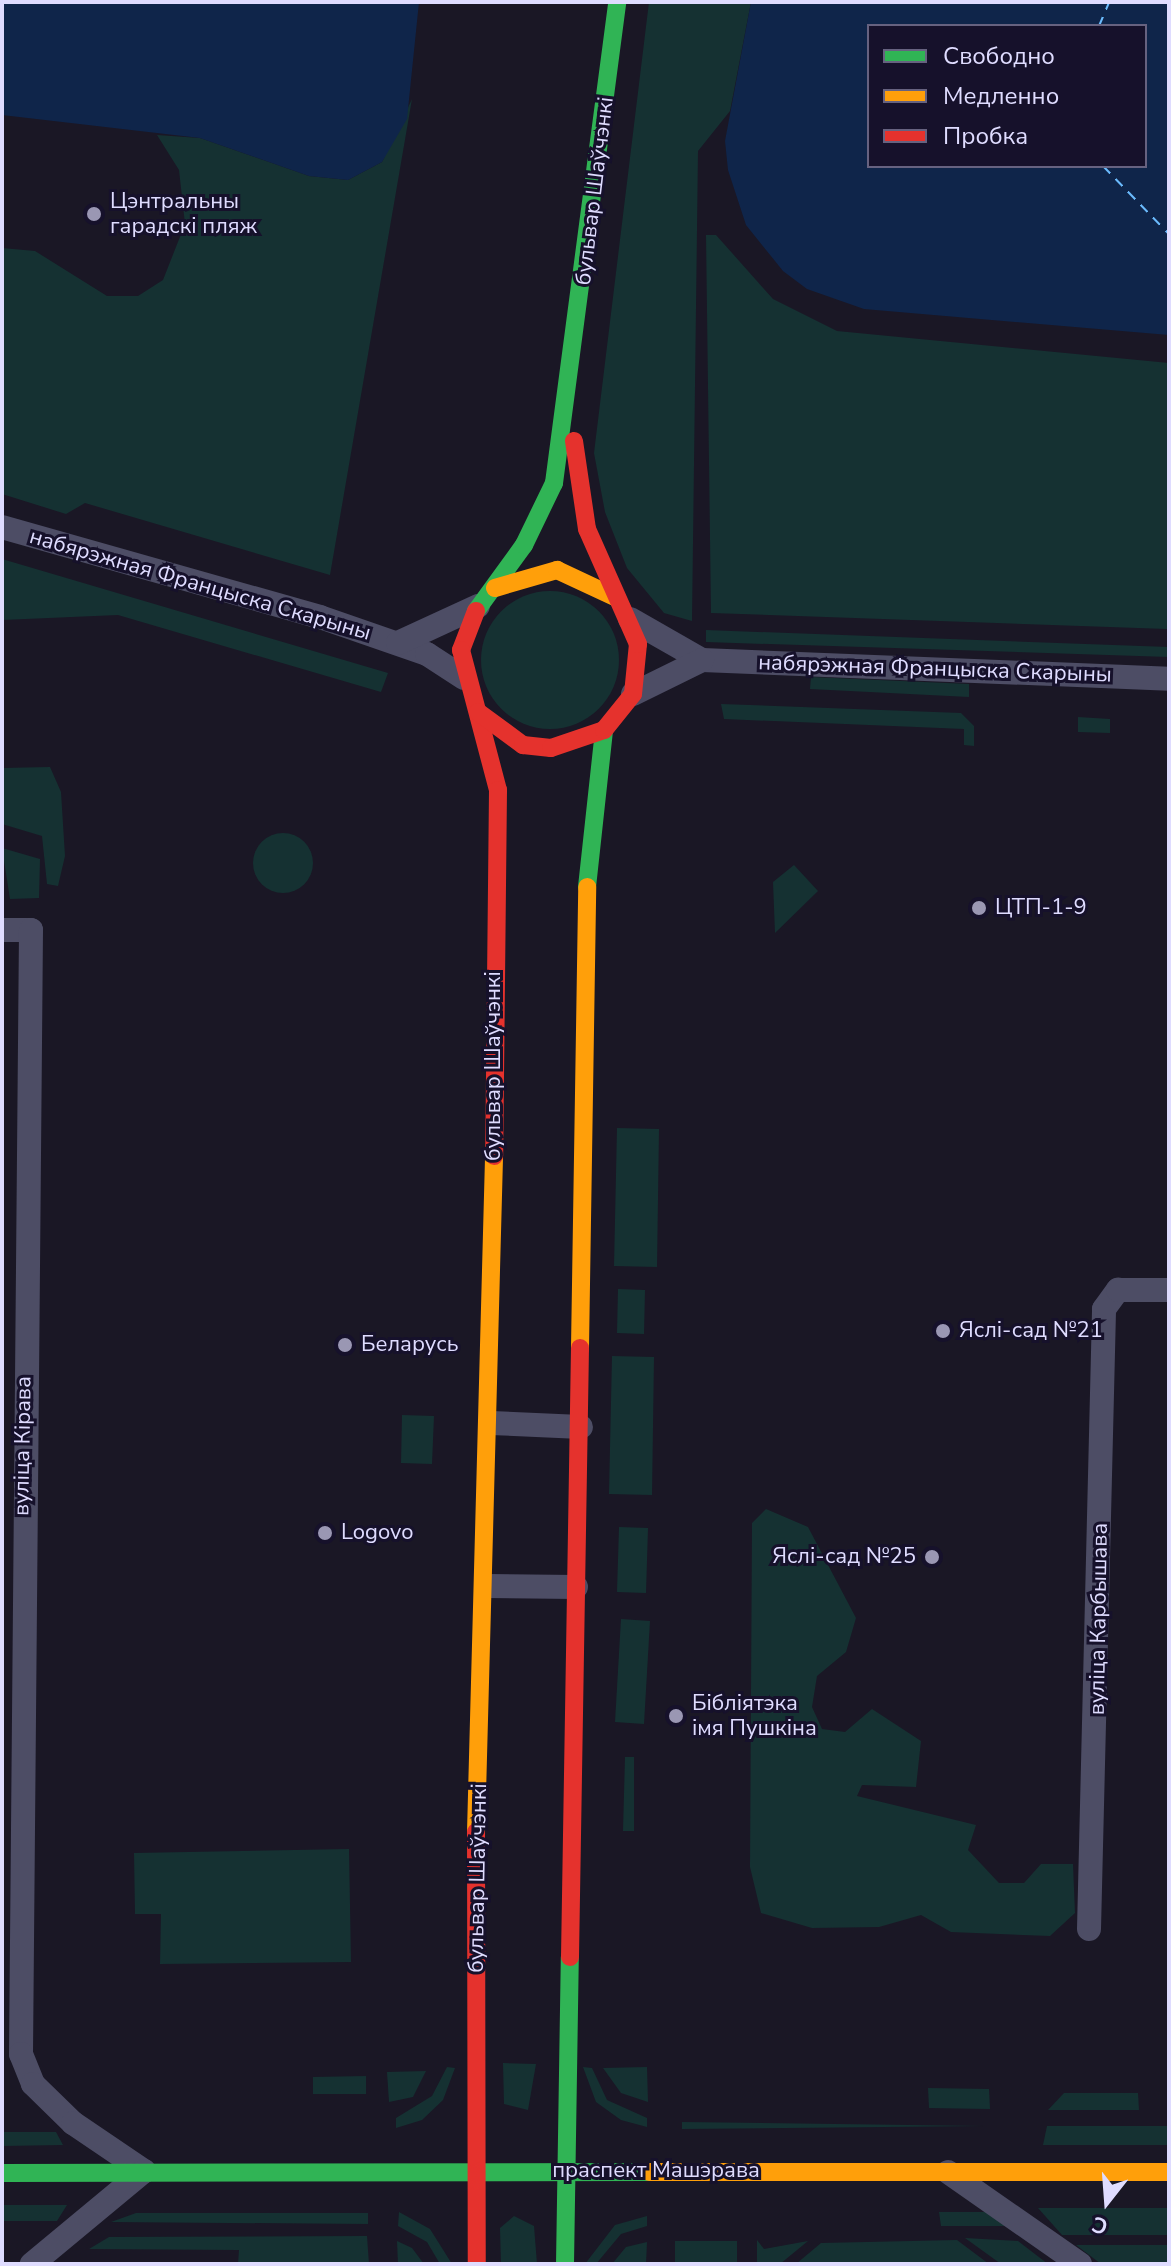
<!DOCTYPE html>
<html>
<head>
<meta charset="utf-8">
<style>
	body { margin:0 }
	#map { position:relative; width:1171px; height:2266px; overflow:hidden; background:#1a1725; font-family:"Nunito Sans",sans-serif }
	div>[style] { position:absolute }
	.green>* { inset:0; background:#153132 }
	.round { border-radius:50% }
	.water>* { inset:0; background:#0f254a }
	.ferry>* { height:2px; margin-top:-1px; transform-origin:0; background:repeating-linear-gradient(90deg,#6bbbfd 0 10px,transparent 0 18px) }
	.street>* { height:24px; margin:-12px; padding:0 12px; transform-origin:12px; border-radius:12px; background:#4d4d65 }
	.fast>* { height:18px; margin:-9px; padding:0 9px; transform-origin:9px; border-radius:9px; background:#30b455 }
	.slow>* { height:18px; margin:-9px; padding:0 9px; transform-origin:9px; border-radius:9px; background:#ff9f0a }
	.jam>* { height:18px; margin:-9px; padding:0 9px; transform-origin:9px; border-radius:9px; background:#e5322d }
	.dots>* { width:22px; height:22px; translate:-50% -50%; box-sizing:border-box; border:4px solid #16112b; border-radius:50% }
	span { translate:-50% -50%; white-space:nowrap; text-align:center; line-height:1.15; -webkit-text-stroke:6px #16112b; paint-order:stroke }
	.street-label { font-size:22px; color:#dfdcff }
	.poi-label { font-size:22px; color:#dfdcff }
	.left { translate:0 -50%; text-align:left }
	.right { translate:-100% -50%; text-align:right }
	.frame { position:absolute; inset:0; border:4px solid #dfdcff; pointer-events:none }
	.legend { position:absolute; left:867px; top:24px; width:280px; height:144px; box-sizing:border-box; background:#16112b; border:2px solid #666280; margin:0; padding:10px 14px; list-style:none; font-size:24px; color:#dfdcff }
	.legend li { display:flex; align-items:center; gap:16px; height:40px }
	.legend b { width:40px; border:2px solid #666280 }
	.north { position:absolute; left:1067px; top:2162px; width:80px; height:80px; -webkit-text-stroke:6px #16112b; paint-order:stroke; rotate:197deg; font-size:22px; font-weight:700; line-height:32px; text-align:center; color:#dfdcff }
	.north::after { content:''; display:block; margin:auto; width:28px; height:36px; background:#dfdcff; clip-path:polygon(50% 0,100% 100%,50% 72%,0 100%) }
</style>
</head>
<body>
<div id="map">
	<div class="green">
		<i style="clip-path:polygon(649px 2px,751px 2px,730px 111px,698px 151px,692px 621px,664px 613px,627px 568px,605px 512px,594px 453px)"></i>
		<i style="clip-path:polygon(412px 99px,330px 575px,85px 503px,66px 514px,2px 494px,2px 248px,35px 251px,107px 296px,138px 296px,163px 280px,185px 224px,179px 170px,157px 135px,200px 138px,309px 176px,348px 180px,382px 162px)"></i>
		<i style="clip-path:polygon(706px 235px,716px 235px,773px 299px,837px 331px,1169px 363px,1167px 629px,711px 613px)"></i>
		<i style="clip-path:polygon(2px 559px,388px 673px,381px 692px,118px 615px,2px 620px)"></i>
		<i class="round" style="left:481px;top:591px;width:138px;height:138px"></i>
		<i style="clip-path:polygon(706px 630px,1169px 647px,1169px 657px,706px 642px)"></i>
		<i style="clip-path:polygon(811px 677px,969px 684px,969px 697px,810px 689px)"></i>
		<i style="clip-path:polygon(721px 704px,961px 713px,974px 726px,974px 746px,964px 745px,964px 729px,724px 719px)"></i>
		<i style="clip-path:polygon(1078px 717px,1110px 719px,1110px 733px,1078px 732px)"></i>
		<i style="clip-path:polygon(50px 767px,61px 792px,65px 856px,58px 886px,47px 884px,42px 836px,2px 824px,2px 768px)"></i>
		<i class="round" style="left:253px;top:833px;width:60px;height:60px"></i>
		<i style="clip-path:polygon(2px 848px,40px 859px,39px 898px,10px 899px)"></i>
		<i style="clip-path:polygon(794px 865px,818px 891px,775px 933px,773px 882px)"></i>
		<i style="clip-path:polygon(617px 1128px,659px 1129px,657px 1267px,614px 1266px)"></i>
		<i style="clip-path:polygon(618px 1289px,645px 1290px,644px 1334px,617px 1333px)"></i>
		<i style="clip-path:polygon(612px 1356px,654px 1357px,652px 1495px,609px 1494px)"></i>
		<i style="clip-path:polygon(402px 1415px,434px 1416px,432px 1464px,401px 1463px)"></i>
		<i style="clip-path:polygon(766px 1509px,808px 1527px,856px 1618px,846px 1652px,817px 1676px,812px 1707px,822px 1729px,845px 1732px,872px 1709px,921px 1741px,916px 1787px,862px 1785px,857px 1796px,976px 1825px,968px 1850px,999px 1883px,1024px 1883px,1041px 1864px,1073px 1864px,1075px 1913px,1050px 1936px,951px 1932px,921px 1915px,879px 1927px,812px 1928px,761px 1913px,750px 1867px,752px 1523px)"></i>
		<i style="clip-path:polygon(619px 1527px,648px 1528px,646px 1593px,617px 1592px)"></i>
		<i style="clip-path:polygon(621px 1619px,650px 1621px,644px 1724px,615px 1722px)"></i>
		<i style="clip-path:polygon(625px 1757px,634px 1757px,634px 1831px,623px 1831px)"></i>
		<i style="clip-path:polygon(349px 1849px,351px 1962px,160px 1964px,161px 1914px,135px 1914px,134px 1853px)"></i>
		<i style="clip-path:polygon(503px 2063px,536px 2064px,528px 2110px,504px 2104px)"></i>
		<i style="clip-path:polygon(447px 2067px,455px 2068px,443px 2100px,422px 2120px,396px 2128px,396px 2118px,432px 2096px)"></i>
		<i style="clip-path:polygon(583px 2067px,592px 2068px,607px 2100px,647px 2118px,647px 2127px,621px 2120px,596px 2102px)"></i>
		<i style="clip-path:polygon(647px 2067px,648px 2102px,621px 2093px,603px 2068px)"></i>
		<i style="clip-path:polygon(426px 2071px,413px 2097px,389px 2102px,387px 2072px)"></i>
		<i style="clip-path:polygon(366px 2076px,366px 2094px,313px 2094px,313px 2077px)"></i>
		<i style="clip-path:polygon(928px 2088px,989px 2089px,990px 2109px,929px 2108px)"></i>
		<i style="clip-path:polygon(1064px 2093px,1138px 2093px,1139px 2110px,1048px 2110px)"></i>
		<i style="clip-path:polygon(682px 2122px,984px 2126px,682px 2129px)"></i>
		<i style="clip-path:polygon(1047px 2126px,1169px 2126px,1169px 2145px,1043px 2145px)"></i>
		<i style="clip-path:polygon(2px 2132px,56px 2132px,63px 2145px,2px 2146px)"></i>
		<i style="clip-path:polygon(2px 2205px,67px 2205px,57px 2221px,2px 2221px)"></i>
		<i style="clip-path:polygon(1038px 2208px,1169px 2208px,1169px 2235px,1062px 2235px)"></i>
		<i style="clip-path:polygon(399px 2212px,430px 2229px,452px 2264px,440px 2264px,427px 2242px,398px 2226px)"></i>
		<i style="clip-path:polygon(939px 2212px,987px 2212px,1019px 2226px,941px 2226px)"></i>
		<i style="clip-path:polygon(136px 2213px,368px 2213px,368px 2224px,111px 2222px)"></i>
		<i style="clip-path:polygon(514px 2216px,534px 2226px,537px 2264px,501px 2264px,500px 2228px)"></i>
		<i style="clip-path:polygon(647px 2216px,647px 2226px,621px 2234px,596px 2264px,585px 2264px,615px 2225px)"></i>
		<i style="clip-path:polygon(367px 2236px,369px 2264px,238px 2264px,239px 2250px,89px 2249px,109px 2237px)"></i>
		<i style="clip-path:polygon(965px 2238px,1018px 2241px,1048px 2264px,1001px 2264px)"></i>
		<i style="clip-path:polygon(757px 2240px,764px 2249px,808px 2241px,780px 2264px,757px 2264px)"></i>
		<i style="clip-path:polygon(957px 2240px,989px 2264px,796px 2264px,821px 2243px)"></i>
		<i style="clip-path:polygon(397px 2241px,412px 2248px,424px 2264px,398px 2264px)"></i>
		<i style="clip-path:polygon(675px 2241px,737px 2241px,737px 2264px,675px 2264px)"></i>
		<i style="clip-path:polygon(647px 2242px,646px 2264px,612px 2264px,626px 2247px)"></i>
		<i style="clip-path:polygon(1076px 2245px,1169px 2245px,1169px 2264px,1101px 2264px)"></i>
	</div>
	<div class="water">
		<i style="clip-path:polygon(2px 2px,419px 2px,407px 119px,382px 162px,348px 180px,309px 176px,200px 138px,2px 115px)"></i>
		<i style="clip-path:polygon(evenodd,751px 2px,1169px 2px,1169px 335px,864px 309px,807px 289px,783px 271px,746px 225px,728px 170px,725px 141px,751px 2px,869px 26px,1145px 26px,1145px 166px,869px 166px,869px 26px)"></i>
	</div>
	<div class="ferry">
		<i style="left:1099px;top:26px;width:26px;rotate:-67deg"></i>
		<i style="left:1103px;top:166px;width:95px;rotate:45.9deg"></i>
	</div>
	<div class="street">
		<i style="left:2px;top:527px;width:330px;rotate:15.8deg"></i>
		<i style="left:320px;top:617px;width:113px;rotate:19.1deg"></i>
		<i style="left:427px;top:654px;width:44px;rotate:33deg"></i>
		<i style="left:630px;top:619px;width:83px;rotate:29.7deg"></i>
		<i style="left:702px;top:660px;width:467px;rotate:2.3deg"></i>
		<i style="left:398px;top:643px;width:88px;rotate:-24.8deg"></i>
		<i style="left:633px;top:694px;width:77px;rotate:-26.2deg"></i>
		<i style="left:2px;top:930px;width:29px"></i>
		<i style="left:31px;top:930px;width:1124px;rotate:90.51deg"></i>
		<i style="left:21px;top:2054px;width:32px;rotate:68deg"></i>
		<i style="left:33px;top:2084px;width:56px;rotate:44.3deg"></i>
		<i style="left:73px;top:2123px;width:86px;rotate:34.1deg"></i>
		<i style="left:144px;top:2171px;width:146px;rotate:140.3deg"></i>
		<i style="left:491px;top:1423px;width:90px;rotate:2.5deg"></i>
		<i style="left:487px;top:1586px;width:89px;rotate:0.6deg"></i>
		<i style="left:1089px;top:1929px;width:620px;rotate:-88.61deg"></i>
		<i style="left:1104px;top:1309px;width:24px;rotate:-54deg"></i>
		<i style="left:1118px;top:1290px;width:51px"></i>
		<i style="left:948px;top:2172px;width:161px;rotate:34.9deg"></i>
	</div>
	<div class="fast">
		<i style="left:476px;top:611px;width:82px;rotate:-54deg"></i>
		<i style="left:524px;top:545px;width:69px;rotate:-64.2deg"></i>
		<i style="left:554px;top:483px;width:485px;rotate:-82.5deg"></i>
		<i style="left:587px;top:887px;width:158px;rotate:-83.8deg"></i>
		<i style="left:2px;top:2173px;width:647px;rotate:-0.09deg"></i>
		<i style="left:565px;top:2264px;width:307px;rotate:-89.1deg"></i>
	</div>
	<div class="slow">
		<i style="left:495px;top:588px;width:65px;rotate:-16.2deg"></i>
		<i style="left:557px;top:570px;width:64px;rotate:25deg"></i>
		<i style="left:580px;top:1348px;width:461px;rotate:-89.1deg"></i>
		<i style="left:476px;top:1832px;width:676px;rotate:-88.47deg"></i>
		<i style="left:649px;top:2172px;width:520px"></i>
	</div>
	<div class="jam">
		<i style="left:476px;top:611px;width:42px;rotate:111deg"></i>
		<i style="left:461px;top:650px;width:145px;rotate:75.2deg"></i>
		<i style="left:498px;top:790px;width:366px;rotate:90.6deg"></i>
		<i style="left:478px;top:712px;width:56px;rotate:36.3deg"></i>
		<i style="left:523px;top:745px;width:28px;rotate:6deg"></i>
		<i style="left:551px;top:748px;width:56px;rotate:-18.8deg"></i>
		<i style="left:604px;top:730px;width:46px;rotate:-51.1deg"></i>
		<i style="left:633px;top:694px;width:50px;rotate:-84.3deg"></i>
		<i style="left:638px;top:644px;width:126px;rotate:-113.9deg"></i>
		<i style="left:587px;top:529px;width:89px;rotate:-98.4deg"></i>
		<i style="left:476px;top:1832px;width:432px;rotate:89.9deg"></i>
		<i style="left:570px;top:1957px;width:609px;rotate:-89.06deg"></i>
	</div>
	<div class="dots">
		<i style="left:94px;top:214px;background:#9a97b3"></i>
		<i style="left:979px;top:908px;background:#9a97b3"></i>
		<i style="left:943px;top:1331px;background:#9a97b3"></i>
		<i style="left:345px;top:1345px;background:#9a97b3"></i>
		<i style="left:325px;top:1533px;background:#9a97b3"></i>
		<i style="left:932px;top:1557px;background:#9a97b3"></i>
		<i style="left:676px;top:1716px;background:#9a97b3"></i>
	</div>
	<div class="street-label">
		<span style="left:595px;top:191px;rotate:-83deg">бульвар Шаўчэнкі</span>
		<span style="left:200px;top:585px;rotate:16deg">набярэжная Францыска Скарыны</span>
		<span style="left:935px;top:669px;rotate:2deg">набярэжная Францыска Скарыны</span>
		<span style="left:494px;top:1066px;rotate:-90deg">бульвар Шаўчэнкі</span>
		<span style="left:23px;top:1446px;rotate:-89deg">вуліца Кірава</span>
		<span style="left:1099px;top:1619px;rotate:-89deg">вуліца Карбышава</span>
		<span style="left:478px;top:1878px;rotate:-89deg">бульвар Шаўчэнкі</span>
		<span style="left:656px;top:2171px">праспект Машэрава</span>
	</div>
	<div class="poi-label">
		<span class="left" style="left:110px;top:214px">Цэнтральны<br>гарадскі пляж</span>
		<span class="left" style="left:995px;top:908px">ЦТП-1-9</span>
		<span class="left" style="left:959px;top:1331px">Яслі-сад №21</span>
		<span class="left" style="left:361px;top:1345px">Беларусь</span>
		<span class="left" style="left:341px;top:1533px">Logovo</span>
		<span class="right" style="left:916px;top:1557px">Яслі-сад №25</span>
		<span class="left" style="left:692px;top:1716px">Бібліятэка<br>імя Пушкіна</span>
	</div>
	<div class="frame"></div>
	<ul class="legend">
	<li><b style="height:10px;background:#30b455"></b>Свободно</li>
	<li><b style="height:10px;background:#ff9f0a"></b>Медленно</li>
	<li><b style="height:10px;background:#e5322d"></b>Пробка</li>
	</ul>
	<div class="north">С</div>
</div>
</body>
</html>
